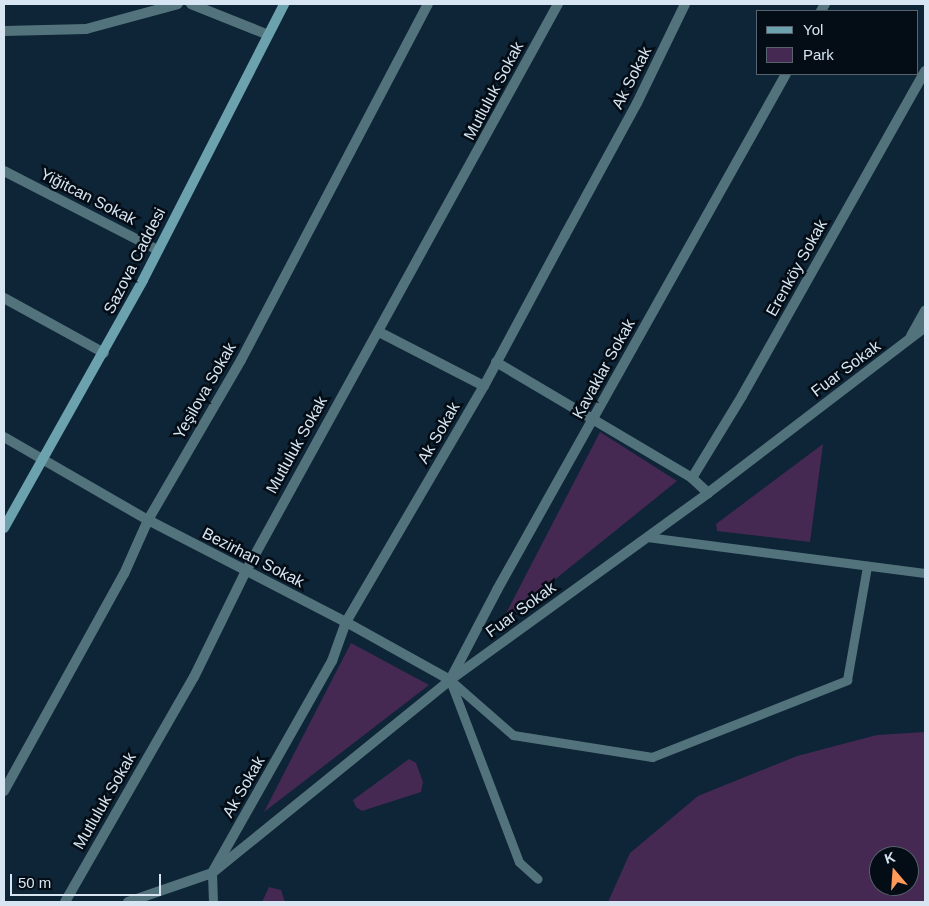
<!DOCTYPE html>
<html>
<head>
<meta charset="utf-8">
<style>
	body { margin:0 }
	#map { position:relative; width:929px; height:906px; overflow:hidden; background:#0e2437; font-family:Helvetica,sans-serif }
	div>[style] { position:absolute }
	.green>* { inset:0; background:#452953 }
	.lane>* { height:9px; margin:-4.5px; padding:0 4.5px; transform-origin:4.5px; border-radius:4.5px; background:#52737b }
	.street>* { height:10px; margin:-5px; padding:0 5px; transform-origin:5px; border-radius:5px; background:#52737b }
	.secondary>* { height:10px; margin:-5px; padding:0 5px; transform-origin:5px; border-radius:5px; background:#6ba2ae }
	span { translate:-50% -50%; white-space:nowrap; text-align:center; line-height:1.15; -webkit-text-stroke:5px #040d15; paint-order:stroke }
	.street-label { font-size:16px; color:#d7e5f2 }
	.frame { position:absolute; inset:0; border:5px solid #d7e5f2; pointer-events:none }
	.legend { position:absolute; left:756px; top:10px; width:162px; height:65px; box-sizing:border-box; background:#040d15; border:1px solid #58636d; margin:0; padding:6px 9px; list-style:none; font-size:15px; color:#d7e5f2 }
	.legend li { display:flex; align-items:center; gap:10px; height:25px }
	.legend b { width:25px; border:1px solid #58636d }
	.north { position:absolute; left:869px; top:846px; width:50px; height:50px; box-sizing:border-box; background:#040d15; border:1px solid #58636d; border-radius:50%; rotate:342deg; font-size:14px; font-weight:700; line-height:20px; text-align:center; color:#d7e5f2 }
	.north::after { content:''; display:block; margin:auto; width:18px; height:22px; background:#ff9b5a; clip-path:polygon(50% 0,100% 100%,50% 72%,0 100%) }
	.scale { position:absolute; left:10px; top:874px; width:151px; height:22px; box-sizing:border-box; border:2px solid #d7e5f2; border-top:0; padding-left:6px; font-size:15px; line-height:18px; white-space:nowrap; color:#d7e5f2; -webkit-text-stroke:4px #040d15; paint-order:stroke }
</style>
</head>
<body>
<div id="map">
	<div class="green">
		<i style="clip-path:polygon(600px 432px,677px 481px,501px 623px)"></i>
		<i style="clip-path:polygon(823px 444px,810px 542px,717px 531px,716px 524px)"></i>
		<i style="clip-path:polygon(351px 643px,429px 685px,264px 812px)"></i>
		<i style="clip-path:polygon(evenodd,925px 732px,925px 902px,608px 902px,630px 853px,698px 796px,797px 756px,877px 735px,925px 732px,879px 856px,909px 856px,909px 886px,879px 886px,879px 856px)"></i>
		<i style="clip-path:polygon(409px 759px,416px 763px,423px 782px,421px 792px,362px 811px,356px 807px,353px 800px)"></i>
		<i style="clip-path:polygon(269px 887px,281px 890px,285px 902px,262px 902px)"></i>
	</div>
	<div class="lane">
		<i style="left:647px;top:537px;width:280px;rotate:7.4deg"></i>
		<i style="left:450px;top:680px;width:84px;rotate:41.1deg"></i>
		<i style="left:513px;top:735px;width:141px;rotate:9deg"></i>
		<i style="left:652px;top:757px;width:210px;rotate:-21.5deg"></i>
		<i style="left:847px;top:680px;width:116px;rotate:-80deg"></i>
		<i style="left:451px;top:683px;width:191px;rotate:69.2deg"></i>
		<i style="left:519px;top:862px;width:25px;rotate:42deg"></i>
		<i style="left:212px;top:873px;width:29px;rotate:88deg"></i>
	</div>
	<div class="street">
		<i style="left:191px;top:4px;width:81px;rotate:21.8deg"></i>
		<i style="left:821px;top:11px;width:8px;rotate:-60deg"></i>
		<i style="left:4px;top:31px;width:82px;rotate:-1.4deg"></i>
		<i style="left:86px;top:29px;width:95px;rotate:-15.2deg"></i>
		<i style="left:4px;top:171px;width:173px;rotate:27.2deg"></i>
		<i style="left:4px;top:298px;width:114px;rotate:28.8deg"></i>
		<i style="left:379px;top:332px;width:118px;rotate:27.2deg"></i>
		<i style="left:911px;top:336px;width:29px;rotate:-61deg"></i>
		<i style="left:496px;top:362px;width:228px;rotate:30.6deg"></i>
		<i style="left:692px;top:478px;width:22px;rotate:43deg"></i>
		<i style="left:4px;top:437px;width:166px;rotate:30deg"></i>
		<i style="left:148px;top:520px;width:223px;rotate:27.3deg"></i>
		<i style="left:346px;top:622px;width:119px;rotate:29.1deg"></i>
		<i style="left:450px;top:680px;width:102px;rotate:-62.4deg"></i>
		<i style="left:497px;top:590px;width:591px;rotate:-60.75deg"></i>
		<i style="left:692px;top:478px;width:96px;rotate:-58.6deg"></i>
		<i style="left:742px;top:396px;width:373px;rotate:-60.6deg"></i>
		<i style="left:4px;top:791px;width:248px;rotate:-61.1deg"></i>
		<i style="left:124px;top:574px;width:59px;rotate:-66deg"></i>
		<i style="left:148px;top:520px;width:185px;rotate:-59.8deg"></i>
		<i style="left:241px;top:360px;width:402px;rotate:-62.3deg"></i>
		<i style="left:212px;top:873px;width:244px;rotate:-60.5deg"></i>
		<i style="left:332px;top:661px;width:41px;rotate:-70.3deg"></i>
		<i style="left:346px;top:622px;width:273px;rotate:-59.7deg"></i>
		<i style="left:484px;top:386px;width:171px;rotate:-61.8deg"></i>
		<i style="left:565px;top:235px;width:150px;rotate:-61.4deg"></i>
		<i style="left:637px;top:103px;width:110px;rotate:-64.1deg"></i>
		<i style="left:65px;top:902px;width:259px;rotate:-60.2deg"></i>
		<i style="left:194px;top:677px;width:118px;rotate:-63.9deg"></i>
		<i style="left:246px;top:571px;width:647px;rotate:-61.18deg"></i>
		<i style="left:128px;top:902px;width:89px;rotate:-19deg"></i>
		<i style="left:212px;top:873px;width:306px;rotate:-39deg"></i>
		<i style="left:450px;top:680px;width:319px;rotate:-35.9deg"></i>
		<i style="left:708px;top:493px;width:273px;rotate:-37.4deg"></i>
	</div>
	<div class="secondary">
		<i style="left:4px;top:528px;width:284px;rotate:-60.7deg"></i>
		<i style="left:143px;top:280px;width:310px;rotate:-62.9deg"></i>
	</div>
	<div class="street-label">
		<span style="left:632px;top:78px;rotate:-63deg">Ak Sokak</span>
		<span style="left:494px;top:91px;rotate:-62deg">Mutluluk Sokak</span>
		<span style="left:88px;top:197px;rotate:27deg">Yiğitcan Sokak</span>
		<span style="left:135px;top:261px;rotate:-63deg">Sazova Caddesi</span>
		<span style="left:797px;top:268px;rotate:-61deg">Erenköy Sokak</span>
		<span style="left:604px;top:369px;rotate:-61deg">Kavaklar Sokak</span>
		<span style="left:846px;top:369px;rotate:-37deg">Fuar Sokak</span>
		<span style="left:205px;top:391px;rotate:-60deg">Yeşilova Sokak</span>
		<span style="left:439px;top:433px;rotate:-60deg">Ak Sokak</span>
		<span style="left:297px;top:445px;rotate:-61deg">Mutluluk Sokak</span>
		<span style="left:253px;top:558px;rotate:27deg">Bezirhan Sokak</span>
		<span style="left:521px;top:610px;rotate:-36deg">Fuar Sokak</span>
		<span style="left:244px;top:787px;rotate:-60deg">Ak Sokak</span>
		<span style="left:105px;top:801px;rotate:-60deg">Mutluluk Sokak</span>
	</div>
	<div class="frame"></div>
	<ul class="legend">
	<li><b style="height:6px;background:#6ba2ae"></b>Yol</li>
	<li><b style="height:14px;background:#452953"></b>Park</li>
	</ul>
	<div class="north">K</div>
	<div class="scale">50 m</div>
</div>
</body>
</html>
